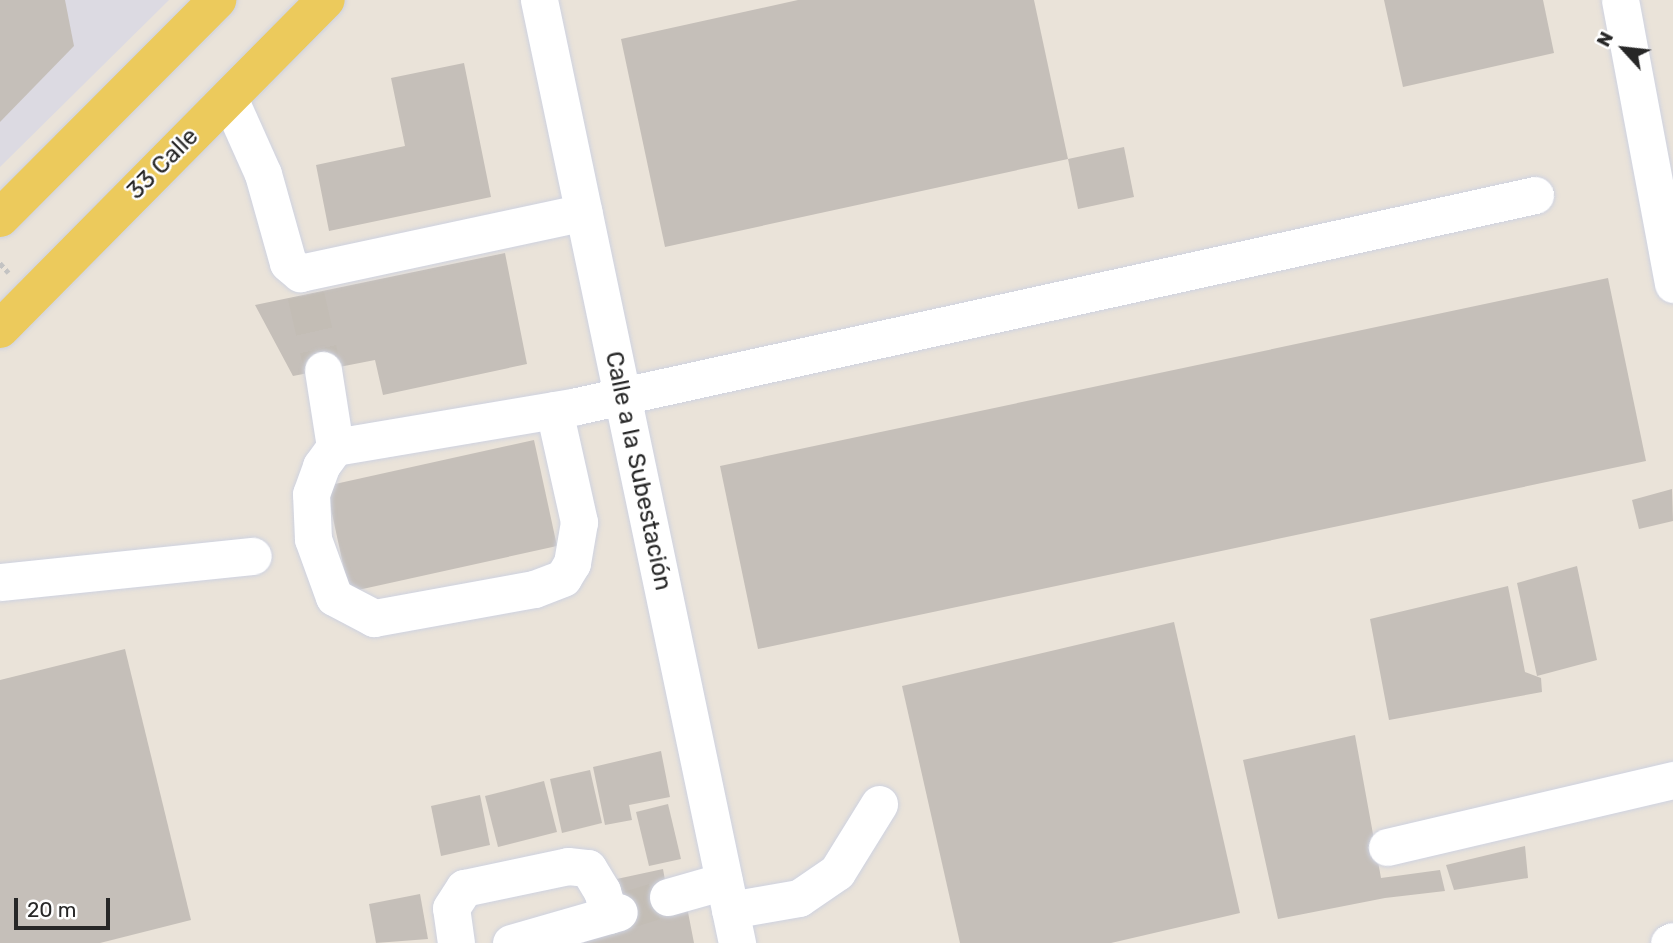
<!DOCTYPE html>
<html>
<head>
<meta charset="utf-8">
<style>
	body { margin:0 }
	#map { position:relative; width:1673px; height:943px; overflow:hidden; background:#eae3d9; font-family:Rubik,sans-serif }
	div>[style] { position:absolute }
	.industrial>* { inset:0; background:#dcdae2 }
	.building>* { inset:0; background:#c5bfb9 }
	.minor-tunnel>* { height:37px; margin-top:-18.5px; transform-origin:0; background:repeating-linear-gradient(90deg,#c3bdb5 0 37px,transparent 0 55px) }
	.path>* { height:4.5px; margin-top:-2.25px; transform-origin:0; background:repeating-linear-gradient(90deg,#c3c3c3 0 5px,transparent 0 8.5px) }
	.roads { filter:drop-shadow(0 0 2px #ced2e0) drop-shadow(0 0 2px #ced2e0) }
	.minor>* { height:37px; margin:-18.5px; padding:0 18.5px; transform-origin:18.5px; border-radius:18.5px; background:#fff }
	.major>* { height:38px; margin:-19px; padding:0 19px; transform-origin:19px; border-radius:19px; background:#ecca5c }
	span { translate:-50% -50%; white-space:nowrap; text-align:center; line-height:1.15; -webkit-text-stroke:5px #fff; paint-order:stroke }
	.street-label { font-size:24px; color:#272727 }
	.north { position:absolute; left:1589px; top:14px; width:70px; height:70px; -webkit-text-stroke:5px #fff; paint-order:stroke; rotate:297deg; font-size:19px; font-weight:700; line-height:28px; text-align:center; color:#272727 }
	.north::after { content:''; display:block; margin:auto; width:24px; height:32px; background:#272727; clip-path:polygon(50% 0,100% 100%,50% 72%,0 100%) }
	.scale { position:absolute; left:14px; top:898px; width:96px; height:32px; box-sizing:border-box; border:4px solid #272727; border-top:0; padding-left:9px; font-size:21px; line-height:24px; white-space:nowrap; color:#272727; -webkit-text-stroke:5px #fff; paint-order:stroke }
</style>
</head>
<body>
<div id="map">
	<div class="industrial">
		<i style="clip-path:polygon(0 0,169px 0,0 167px)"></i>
	</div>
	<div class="building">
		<i style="clip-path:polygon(0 0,65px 0,74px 46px,0 122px)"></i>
		<i style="clip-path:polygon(798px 0,1034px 0,1068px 159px,665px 247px,621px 39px)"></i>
		<i style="clip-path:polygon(1384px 0,1543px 0,1554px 53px,1403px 87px)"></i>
		<i style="clip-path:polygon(464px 63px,491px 197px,329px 231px,316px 165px,405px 146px,391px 78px)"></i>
		<i style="clip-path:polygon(1124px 147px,1134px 197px,1078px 209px,1068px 159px)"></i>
		<i style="clip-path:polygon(505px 253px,527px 364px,383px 395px,375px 360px,293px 376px,255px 305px)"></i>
		<i style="clip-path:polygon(1608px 278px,1646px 461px,758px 649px,720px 466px)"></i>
		<i style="clip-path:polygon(534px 440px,557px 546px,349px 592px,326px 486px)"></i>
		<i style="clip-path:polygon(1672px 489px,1673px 521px,1639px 529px,1632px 500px)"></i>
		<i style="clip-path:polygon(1577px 566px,1597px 660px,1537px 676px,1517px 583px)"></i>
		<i style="clip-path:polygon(1508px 586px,1525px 672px,1541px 678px,1542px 692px,1389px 720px,1370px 619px)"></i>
		<i style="clip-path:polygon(1174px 622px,1240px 913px,1111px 943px,960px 943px,902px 686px)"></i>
		<i style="clip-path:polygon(125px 649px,191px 920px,100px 943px,0 943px,0 680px)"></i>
		<i style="clip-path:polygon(1355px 735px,1381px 878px,1440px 870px,1445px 891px,1385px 898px,1278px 919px,1243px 760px)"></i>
		<i style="clip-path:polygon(661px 751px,670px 797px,629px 805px,632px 820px,605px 825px,593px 767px)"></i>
		<i style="clip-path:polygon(590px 770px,602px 823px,562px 833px,550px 779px)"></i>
		<i style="clip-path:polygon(544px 781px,557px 832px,498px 847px,485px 796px)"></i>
		<i style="clip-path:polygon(480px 795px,490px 845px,441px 856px,431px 806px)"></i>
		<i style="clip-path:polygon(668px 804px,681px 859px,649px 866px,636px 812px)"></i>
		<i style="clip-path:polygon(1525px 846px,1528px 878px,1454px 890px,1446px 865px)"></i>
		<i style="clip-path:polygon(663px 869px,668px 897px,687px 907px,694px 943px,584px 943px,582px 937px,612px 880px)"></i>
		<i style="clip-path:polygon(420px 894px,428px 939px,376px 943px,369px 904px)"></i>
	</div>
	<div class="minor-tunnel">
		<i style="left:306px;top:295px;width:77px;rotate:77.2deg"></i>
		<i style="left:619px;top:912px;width:51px;rotate:-17deg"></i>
	</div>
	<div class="path">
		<i style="left:0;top:263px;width:13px;rotate:48deg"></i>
	</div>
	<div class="roads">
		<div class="minor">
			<i style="left:539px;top:0;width:964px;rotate:78.14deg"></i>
			<i style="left:1620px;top:0;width:289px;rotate:79.4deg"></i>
			<i style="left:229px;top:98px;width:83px;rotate:65.9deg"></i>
			<i style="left:263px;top:174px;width:92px;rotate:74.3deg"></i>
			<i style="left:288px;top:263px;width:16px;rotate:40deg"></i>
			<i style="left:300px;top:273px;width:290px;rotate:-12.1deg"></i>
			<i style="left:323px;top:370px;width:78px;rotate:81.1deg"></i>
			<i style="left:554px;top:410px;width:115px;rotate:77.4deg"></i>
			<i style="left:579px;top:522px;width:42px;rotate:99.7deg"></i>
			<i style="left:572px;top:563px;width:17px;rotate:121deg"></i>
			<i style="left:563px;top:578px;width:31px;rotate:159deg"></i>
			<i style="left:534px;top:589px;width:163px;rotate:169.7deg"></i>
			<i style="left:374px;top:618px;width:45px;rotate:-152.3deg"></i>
			<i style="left:334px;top:597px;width:62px;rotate:-109.9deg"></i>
			<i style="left:313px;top:539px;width:45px;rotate:-92.5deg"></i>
			<i style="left:311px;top:494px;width:30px;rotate:-70deg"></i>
			<i style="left:321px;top:466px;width:24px;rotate:-54deg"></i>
			<i style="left:335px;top:447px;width:245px;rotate:-9.6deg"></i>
			<i style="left:577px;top:406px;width:981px;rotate:-12.42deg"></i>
			<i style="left:0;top:582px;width:254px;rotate:-5.9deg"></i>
			<i style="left:1387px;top:847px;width:294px;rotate:-13.2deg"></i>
			<i style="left:668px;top:897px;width:58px;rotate:-15.9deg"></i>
			<i style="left:730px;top:910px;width:70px;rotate:-9.9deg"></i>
			<i style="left:799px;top:898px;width:46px;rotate:-34.4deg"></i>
			<i style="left:837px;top:872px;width:80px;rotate:-58.3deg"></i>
			<i style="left:456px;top:943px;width:35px;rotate:-98deg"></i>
			<i style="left:451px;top:908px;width:24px;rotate:-57deg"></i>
			<i style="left:464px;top:888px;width:106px;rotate:-11.9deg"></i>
			<i style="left:568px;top:866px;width:20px;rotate:6deg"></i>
			<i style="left:588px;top:868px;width:27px;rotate:59deg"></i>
			<i style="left:602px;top:891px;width:25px;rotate:74deg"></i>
			<i style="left:511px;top:943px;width:112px;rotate:-16deg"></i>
			<i style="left:1669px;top:943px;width:4px;rotate:-27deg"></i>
		</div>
		<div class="major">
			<i style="left:0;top:218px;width:308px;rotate:-45.1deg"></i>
			<i style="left:0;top:329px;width:463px;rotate:-45.3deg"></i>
		</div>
	</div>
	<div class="street-label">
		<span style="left:163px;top:164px;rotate:-45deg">33 Calle</span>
		<span style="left:638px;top:471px;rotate:78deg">Calle a la Subestación</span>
	</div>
	<div class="north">N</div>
	<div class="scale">20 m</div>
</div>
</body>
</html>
